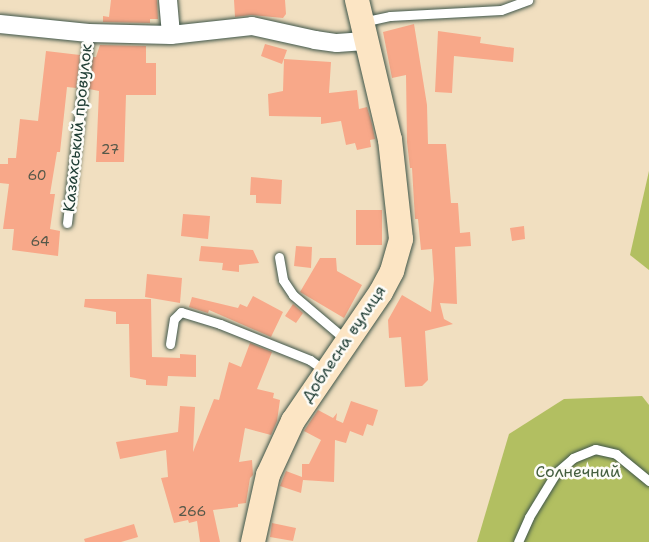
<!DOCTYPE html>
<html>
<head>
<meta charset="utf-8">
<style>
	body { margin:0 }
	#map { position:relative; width:649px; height:542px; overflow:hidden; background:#f1dfc0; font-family:"Shantell Sans",sans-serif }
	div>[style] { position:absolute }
	.green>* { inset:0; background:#b2bf61 }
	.building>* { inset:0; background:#f8a889 }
	.roads { filter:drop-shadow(0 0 2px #3e5549) drop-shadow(0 0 2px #3e5549) }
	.lane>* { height:9px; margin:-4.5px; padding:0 4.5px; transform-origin:4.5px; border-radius:4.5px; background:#fff }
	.street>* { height:18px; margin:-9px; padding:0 9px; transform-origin:9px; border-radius:9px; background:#fff }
	.secondary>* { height:24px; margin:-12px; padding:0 12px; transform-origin:12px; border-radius:12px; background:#fce5c4 }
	span { translate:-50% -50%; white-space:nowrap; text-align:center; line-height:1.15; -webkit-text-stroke:5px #fdfcf7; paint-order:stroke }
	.number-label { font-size:14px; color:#555849 }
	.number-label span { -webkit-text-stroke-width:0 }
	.street-label { font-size:16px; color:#1f3d34 }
	.park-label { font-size:16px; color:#445e3f }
</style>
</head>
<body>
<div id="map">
	<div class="green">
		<i style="clip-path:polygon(649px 171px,649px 270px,630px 255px)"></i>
		<i style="clip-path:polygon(642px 396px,649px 405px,649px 542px,477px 542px,509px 434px,564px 399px)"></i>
	</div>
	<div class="building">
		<i style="clip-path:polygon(111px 0,157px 0,158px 19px,150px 19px,150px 23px,103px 22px,103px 16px,109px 17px)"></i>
		<i style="clip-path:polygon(234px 0,285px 0,286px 14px,283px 18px,251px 15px,235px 17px)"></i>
		<i style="clip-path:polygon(414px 24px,427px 105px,428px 144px,446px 144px,451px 203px,458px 203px,460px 233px,470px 232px,471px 246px,455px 247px,457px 304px,440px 303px,444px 319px,453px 324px,425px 331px,428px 380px,422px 386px,405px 387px,401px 337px,389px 338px,388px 320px,402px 295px,431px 312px,434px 279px,432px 249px,421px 250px,418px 219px,415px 219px,412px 168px,410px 168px,407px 142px,406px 75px,392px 78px,383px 32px)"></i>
		<i style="clip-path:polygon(438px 31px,481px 37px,480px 43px,514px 48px,513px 62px,454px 56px,452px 93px,435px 92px)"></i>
		<i style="clip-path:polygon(265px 44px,287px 50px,282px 64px,261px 56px)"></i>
		<i style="clip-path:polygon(100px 45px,146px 46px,146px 63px,156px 63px,156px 95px,126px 95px,124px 162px,96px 162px,99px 91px,89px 89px,93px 57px,96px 57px)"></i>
		<i style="clip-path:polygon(46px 51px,80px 55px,76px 88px,67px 87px,60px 152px,57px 152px,50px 194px,55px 194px,50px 229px,60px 231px,58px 256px,12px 250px,14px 229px,3px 229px,9px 184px,0 183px,0 164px,8px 164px,8px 158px,16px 158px,20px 119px,38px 121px)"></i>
		<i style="clip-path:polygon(284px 59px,331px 62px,329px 93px,357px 90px,359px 109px,367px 107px,372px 124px,375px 139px,370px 140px,371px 147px,357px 150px,355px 143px,346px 145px,341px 121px,321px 124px,321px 117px,269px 116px,268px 94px,283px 91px)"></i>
		<i style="clip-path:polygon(251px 177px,282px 180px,281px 204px,256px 203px,256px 195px,250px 195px)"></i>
		<i style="clip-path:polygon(356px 210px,382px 210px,382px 245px,356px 245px)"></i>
		<i style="clip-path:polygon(183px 214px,210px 216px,208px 239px,181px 236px)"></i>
		<i style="clip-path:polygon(524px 226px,525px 239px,512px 241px,510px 228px)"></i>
		<i style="clip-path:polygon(201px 246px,253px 250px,259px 263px,239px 265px,239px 272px,222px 270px,223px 263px,199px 261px)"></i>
		<i style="clip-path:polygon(296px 246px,312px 247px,311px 268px,294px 266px)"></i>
		<i style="clip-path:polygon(320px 258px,336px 258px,337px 271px,362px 285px,344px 318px,300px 292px)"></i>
		<i style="clip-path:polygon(147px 274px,182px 278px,180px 303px,145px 297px)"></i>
		<i style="clip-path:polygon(253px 296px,283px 312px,271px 337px,209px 310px,208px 313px,189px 307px,192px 297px,238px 308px,240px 304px,247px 307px)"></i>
		<i style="clip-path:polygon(85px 299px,151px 299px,152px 357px,180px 358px,180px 354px,196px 355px,196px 377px,168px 376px,167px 386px,146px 385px,146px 380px,130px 377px,129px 324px,116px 324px,116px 312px,84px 307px)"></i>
		<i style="clip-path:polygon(293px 304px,303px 313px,296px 323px,285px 316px)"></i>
		<i style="clip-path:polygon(250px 343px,272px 352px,257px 389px,274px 393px,273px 398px,280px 400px,277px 421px,271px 435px,245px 428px,239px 462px,252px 460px,253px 475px,250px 478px,246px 503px,238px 504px,238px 507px,213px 510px,220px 542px,200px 542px,197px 521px,189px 523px,188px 520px,174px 523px,161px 478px,168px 477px,166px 450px,120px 459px,116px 442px,178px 432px,180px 406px,195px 407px,193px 452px,214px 399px,219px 400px,229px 362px,241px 367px)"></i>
		<i style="clip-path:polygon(351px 401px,378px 410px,373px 426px,367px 424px,363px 436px,350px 431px,346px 443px,335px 440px,334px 482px,303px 480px,301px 493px,280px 486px,286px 471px,302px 477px,302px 464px,309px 464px,321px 440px,304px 431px,318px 410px,333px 418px,337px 413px,336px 420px,343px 423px)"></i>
		<i style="clip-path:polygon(272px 523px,296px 528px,293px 541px,270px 537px)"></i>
		<i style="clip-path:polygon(134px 524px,138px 537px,121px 542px,85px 542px,84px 539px)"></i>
	</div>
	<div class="roads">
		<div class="lane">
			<i style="left:362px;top:22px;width:29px;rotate:-12deg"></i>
			<i style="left:390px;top:16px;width:111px;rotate:-3.1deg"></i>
			<i style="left:501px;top:10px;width:29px;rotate:-20deg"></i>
			<i style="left:67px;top:223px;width:191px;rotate:-83.4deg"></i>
			<i style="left:279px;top:257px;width:23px;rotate:80deg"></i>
			<i style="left:283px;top:280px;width:18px;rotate:56deg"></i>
			<i style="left:293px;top:295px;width:70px;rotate:40.3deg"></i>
			<i style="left:170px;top:344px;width:25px;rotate:-81deg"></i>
			<i style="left:174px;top:319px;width:10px;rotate:-45deg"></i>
			<i style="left:181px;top:312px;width:41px;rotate:17.1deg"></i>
			<i style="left:220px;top:324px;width:97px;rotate:21.8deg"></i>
			<i style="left:310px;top:360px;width:19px;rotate:36deg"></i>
			<i style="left:518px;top:542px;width:27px;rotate:-66deg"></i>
			<i style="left:529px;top:517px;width:52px;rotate:-58.5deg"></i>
			<i style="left:556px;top:473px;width:23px;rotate:-41deg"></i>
			<i style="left:573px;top:458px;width:24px;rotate:-22deg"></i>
			<i style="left:595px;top:449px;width:22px;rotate:13deg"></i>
			<i style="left:616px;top:454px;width:43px;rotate:39.3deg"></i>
		</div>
		<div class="street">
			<i style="left:168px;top:0;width:35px;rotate:85deg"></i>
			<i style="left:0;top:24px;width:89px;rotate:5.8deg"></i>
			<i style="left:89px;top:33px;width:82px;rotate:1.4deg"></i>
			<i style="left:171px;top:35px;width:81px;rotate:-6.3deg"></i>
			<i style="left:252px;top:26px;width:65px;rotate:12.5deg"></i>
			<i style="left:315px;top:40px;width:22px;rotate:8deg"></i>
			<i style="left:337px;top:43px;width:28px;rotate:-4deg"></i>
		</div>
		<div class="secondary">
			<i style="left:253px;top:542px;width:69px;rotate:-77.4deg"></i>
			<i style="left:268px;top:475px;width:60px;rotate:-65.2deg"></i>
			<i style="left:293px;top:421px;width:156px;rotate:-55.7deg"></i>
			<i style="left:381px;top:292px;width:24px;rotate:-62deg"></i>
			<i style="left:392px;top:271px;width:33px;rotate:-74deg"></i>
			<i style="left:401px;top:239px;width:100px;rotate:-96.3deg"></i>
			<i style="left:390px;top:140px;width:144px;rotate:-103.3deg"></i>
		</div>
	</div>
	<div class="number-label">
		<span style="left:110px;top:149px">27</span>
		<span style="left:37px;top:175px">60</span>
		<span style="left:40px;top:241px">64</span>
		<span style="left:192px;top:511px">266</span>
	</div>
	<div class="street-label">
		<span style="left:78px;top:128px;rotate:-84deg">Казахський провулок</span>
		<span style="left:344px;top:344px;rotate:-56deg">Доблесна вулиця</span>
	</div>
	<div class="park-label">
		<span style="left:578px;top:472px">Солнечний</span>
	</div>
</div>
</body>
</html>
